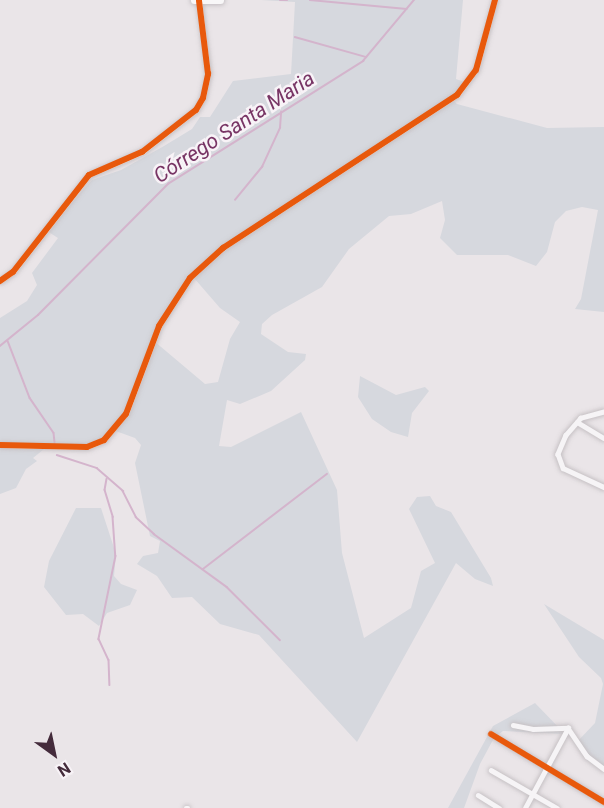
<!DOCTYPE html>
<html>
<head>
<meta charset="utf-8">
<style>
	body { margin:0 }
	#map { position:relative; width:604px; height:808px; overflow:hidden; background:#eae5e8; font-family:Roboto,sans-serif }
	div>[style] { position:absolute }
	.green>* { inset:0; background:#d6d8de }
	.stream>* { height:1.5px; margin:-0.75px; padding:0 0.75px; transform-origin:0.75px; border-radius:0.75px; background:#d4b4cc }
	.roads { filter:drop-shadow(0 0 2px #c6c1c4) drop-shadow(0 0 2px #c6c1c4) }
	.street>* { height:4.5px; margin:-2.25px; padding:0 2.25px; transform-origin:2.25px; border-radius:2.25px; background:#f6f4f6 }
	.secondary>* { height:7px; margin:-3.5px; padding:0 3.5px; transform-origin:3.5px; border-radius:3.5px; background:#f8f7f8 }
	.cycleway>* { height:6px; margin:-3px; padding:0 3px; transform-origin:3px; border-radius:3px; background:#e8590c }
	span { translate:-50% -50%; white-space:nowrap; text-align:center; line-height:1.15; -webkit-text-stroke:5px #f8f3f7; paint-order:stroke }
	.water-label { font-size:21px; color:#783565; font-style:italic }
	.north { position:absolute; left:24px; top:724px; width:60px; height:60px; -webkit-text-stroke:4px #f8f3f7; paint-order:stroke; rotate:147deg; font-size:16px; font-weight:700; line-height:24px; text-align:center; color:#442b3b }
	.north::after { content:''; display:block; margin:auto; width:21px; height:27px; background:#442b3b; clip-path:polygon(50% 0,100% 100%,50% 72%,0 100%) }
</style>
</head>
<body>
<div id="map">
	<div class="green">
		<i style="clip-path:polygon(evenodd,261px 0,463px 0,456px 79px,467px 83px,452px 99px,457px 104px,547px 128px,604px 127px,604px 312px,575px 309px,581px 299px,598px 210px,582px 207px,566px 211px,555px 222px,547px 252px,536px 266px,508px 255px,457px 255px,440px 238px,445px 220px,442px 201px,411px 214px,389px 216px,349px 249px,322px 287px,272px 315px,262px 324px,261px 334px,288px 352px,306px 354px,305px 360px,271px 391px,240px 404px,227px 400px,219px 446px,231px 447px,301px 412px,337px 490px,342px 553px,364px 638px,411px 608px,421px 571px,435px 563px,409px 509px,417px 497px,430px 496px,436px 506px,451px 512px,491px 578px,493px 586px,475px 579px,456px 563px,357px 742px,259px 635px,220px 624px,192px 597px,172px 598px,157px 576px,137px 564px,143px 556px,158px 553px,160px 541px,150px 536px,135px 463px,141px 445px,135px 438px,113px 430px,91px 445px,49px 445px,33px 458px,37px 461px,26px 469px,16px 488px,0 494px,0 318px,27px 301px,37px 285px,32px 273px,58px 238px,47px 231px,92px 180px,121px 170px,164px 146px,192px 129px,200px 117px,210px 117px,233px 81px,291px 74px,295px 2px,261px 0,194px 278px,220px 308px,240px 322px,230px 339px,218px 382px,205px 384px,154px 341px,165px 318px,194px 278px)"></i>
		<i style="clip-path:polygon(360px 376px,396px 395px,425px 387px,429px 391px,412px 413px,408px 437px,391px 432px,372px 419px,358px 397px)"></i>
		<i style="clip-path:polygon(76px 508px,101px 508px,116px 554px,114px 576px,121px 584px,137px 590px,130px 605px,107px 613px,99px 626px,83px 614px,66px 615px,44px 587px,49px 561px)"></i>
		<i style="clip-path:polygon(544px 604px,604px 640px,604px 770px,583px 754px,576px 743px,595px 723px,603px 684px,601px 678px,579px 657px)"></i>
		<i style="clip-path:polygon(535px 703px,565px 734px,503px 731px,494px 738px,480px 764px,464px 808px,448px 808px,493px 726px)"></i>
	</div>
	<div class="stream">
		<i style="left:280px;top:0;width:7px"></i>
		<i style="left:310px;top:0;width:97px;rotate:5.3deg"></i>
		<i style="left:295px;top:37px;width:74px;rotate:15.7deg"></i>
		<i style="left:235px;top:200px;width:43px;rotate:-50.7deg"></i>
		<i style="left:262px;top:167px;width:43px;rotate:-65.2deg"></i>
		<i style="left:280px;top:128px;width:16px;rotate:-86deg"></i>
		<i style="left:8px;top:341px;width:61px;rotate:68.9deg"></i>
		<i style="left:30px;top:398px;width:42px;rotate:55.6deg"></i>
		<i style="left:54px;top:433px;width:10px;rotate:84deg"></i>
		<i style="left:0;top:346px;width:49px;rotate:-39.2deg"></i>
		<i style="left:38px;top:315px;width:185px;rotate:-45.2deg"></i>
		<i style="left:168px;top:184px;width:231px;rotate:-32.2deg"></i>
		<i style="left:363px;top:61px;width:80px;rotate:-50.1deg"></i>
		<i style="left:57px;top:455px;width:42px;rotate:18deg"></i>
		<i style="left:97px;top:468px;width:35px;rotate:41deg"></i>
		<i style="left:123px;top:491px;width:29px;rotate:63deg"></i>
		<i style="left:136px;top:517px;width:25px;rotate:43deg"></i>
		<i style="left:154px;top:534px;width:90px;rotate:36deg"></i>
		<i style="left:227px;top:587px;width:75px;rotate:45deg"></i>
		<i style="left:107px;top:479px;width:11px;rotate:100deg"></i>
		<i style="left:105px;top:490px;width:28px;rotate:73deg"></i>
		<i style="left:113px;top:517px;width:39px;rotate:86deg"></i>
		<i style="left:116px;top:556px;width:85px;rotate:101.6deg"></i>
		<i style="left:99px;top:639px;width:23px;rotate:65deg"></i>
		<i style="left:109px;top:660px;width:25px;rotate:88deg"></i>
		<i style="left:203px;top:569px;width:156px;rotate:-37.5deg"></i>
	</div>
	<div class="roads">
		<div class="street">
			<i style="left:0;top:281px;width:16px;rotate:-35deg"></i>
			<i style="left:13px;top:272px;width:123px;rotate:-51.9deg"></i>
			<i style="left:89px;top:175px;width:58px;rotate:-23.5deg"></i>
			<i style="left:142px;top:152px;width:68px;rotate:-37.9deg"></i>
			<i style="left:196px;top:110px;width:14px;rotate:-60deg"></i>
			<i style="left:203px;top:98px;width:25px;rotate:-78deg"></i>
			<i style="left:208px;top:74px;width:74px;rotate:-97deg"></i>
			<i style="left:604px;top:412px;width:24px;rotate:165deg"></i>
			<i style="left:581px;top:418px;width:23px;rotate:131deg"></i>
			<i style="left:566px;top:435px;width:21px;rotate:113deg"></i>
			<i style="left:558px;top:454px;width:15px;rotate:70deg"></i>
			<i style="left:563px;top:468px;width:45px;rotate:24.9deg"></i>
			<i style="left:577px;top:422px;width:31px;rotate:31deg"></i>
			<i style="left:0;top:445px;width:87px;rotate:1.3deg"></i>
			<i style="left:87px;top:447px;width:18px;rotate:-22deg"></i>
			<i style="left:104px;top:440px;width:34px;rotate:-50deg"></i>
			<i style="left:126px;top:414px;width:94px;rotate:-69.4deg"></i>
			<i style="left:159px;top:326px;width:57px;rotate:-57.1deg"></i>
			<i style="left:190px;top:278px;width:45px;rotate:-42.3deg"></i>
			<i style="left:223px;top:248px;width:280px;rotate:-33.2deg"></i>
			<i style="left:457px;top:95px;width:31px;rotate:-53deg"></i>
			<i style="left:476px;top:70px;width:73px;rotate:-74.8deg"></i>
			<i style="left:513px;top:725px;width:20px;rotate:11deg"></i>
			<i style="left:533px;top:729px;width:35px;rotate:-2deg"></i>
			<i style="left:568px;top:728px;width:34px;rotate:56deg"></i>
			<i style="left:587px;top:756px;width:21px;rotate:37deg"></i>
			<i style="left:491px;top:734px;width:132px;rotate:31deg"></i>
			<i style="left:491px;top:770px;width:76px;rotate:29.9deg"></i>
			<i style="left:478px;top:795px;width:25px;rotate:32deg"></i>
			<i style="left:186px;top:808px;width:2px"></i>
			<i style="left:525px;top:808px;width:91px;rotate:-61.7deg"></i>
		</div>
		<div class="secondary">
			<i style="left:194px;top:0;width:26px"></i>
		</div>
	</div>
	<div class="cycleway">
		<i style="left:0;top:281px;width:16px;rotate:-35deg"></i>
		<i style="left:13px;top:272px;width:123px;rotate:-51.9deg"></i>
		<i style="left:89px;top:175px;width:58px;rotate:-23.5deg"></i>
		<i style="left:142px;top:152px;width:68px;rotate:-37.9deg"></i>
		<i style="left:196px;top:110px;width:14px;rotate:-60deg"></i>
		<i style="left:203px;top:98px;width:25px;rotate:-78deg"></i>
		<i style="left:208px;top:74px;width:74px;rotate:-97deg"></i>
		<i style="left:0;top:445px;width:87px;rotate:1.3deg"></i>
		<i style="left:87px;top:447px;width:18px;rotate:-22deg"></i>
		<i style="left:104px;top:440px;width:34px;rotate:-50deg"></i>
		<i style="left:126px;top:414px;width:94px;rotate:-69.4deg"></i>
		<i style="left:159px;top:326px;width:57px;rotate:-57.1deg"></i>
		<i style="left:190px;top:278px;width:45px;rotate:-42.3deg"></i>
		<i style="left:223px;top:248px;width:280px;rotate:-33.2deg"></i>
		<i style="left:457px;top:95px;width:31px;rotate:-53deg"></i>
		<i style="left:476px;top:70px;width:73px;rotate:-74.8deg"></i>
		<i style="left:491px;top:734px;width:132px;rotate:31deg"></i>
	</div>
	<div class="water-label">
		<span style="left:234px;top:127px;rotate:-33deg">Córrego Santa Maria</span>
	</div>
	<div class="north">N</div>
</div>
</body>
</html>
